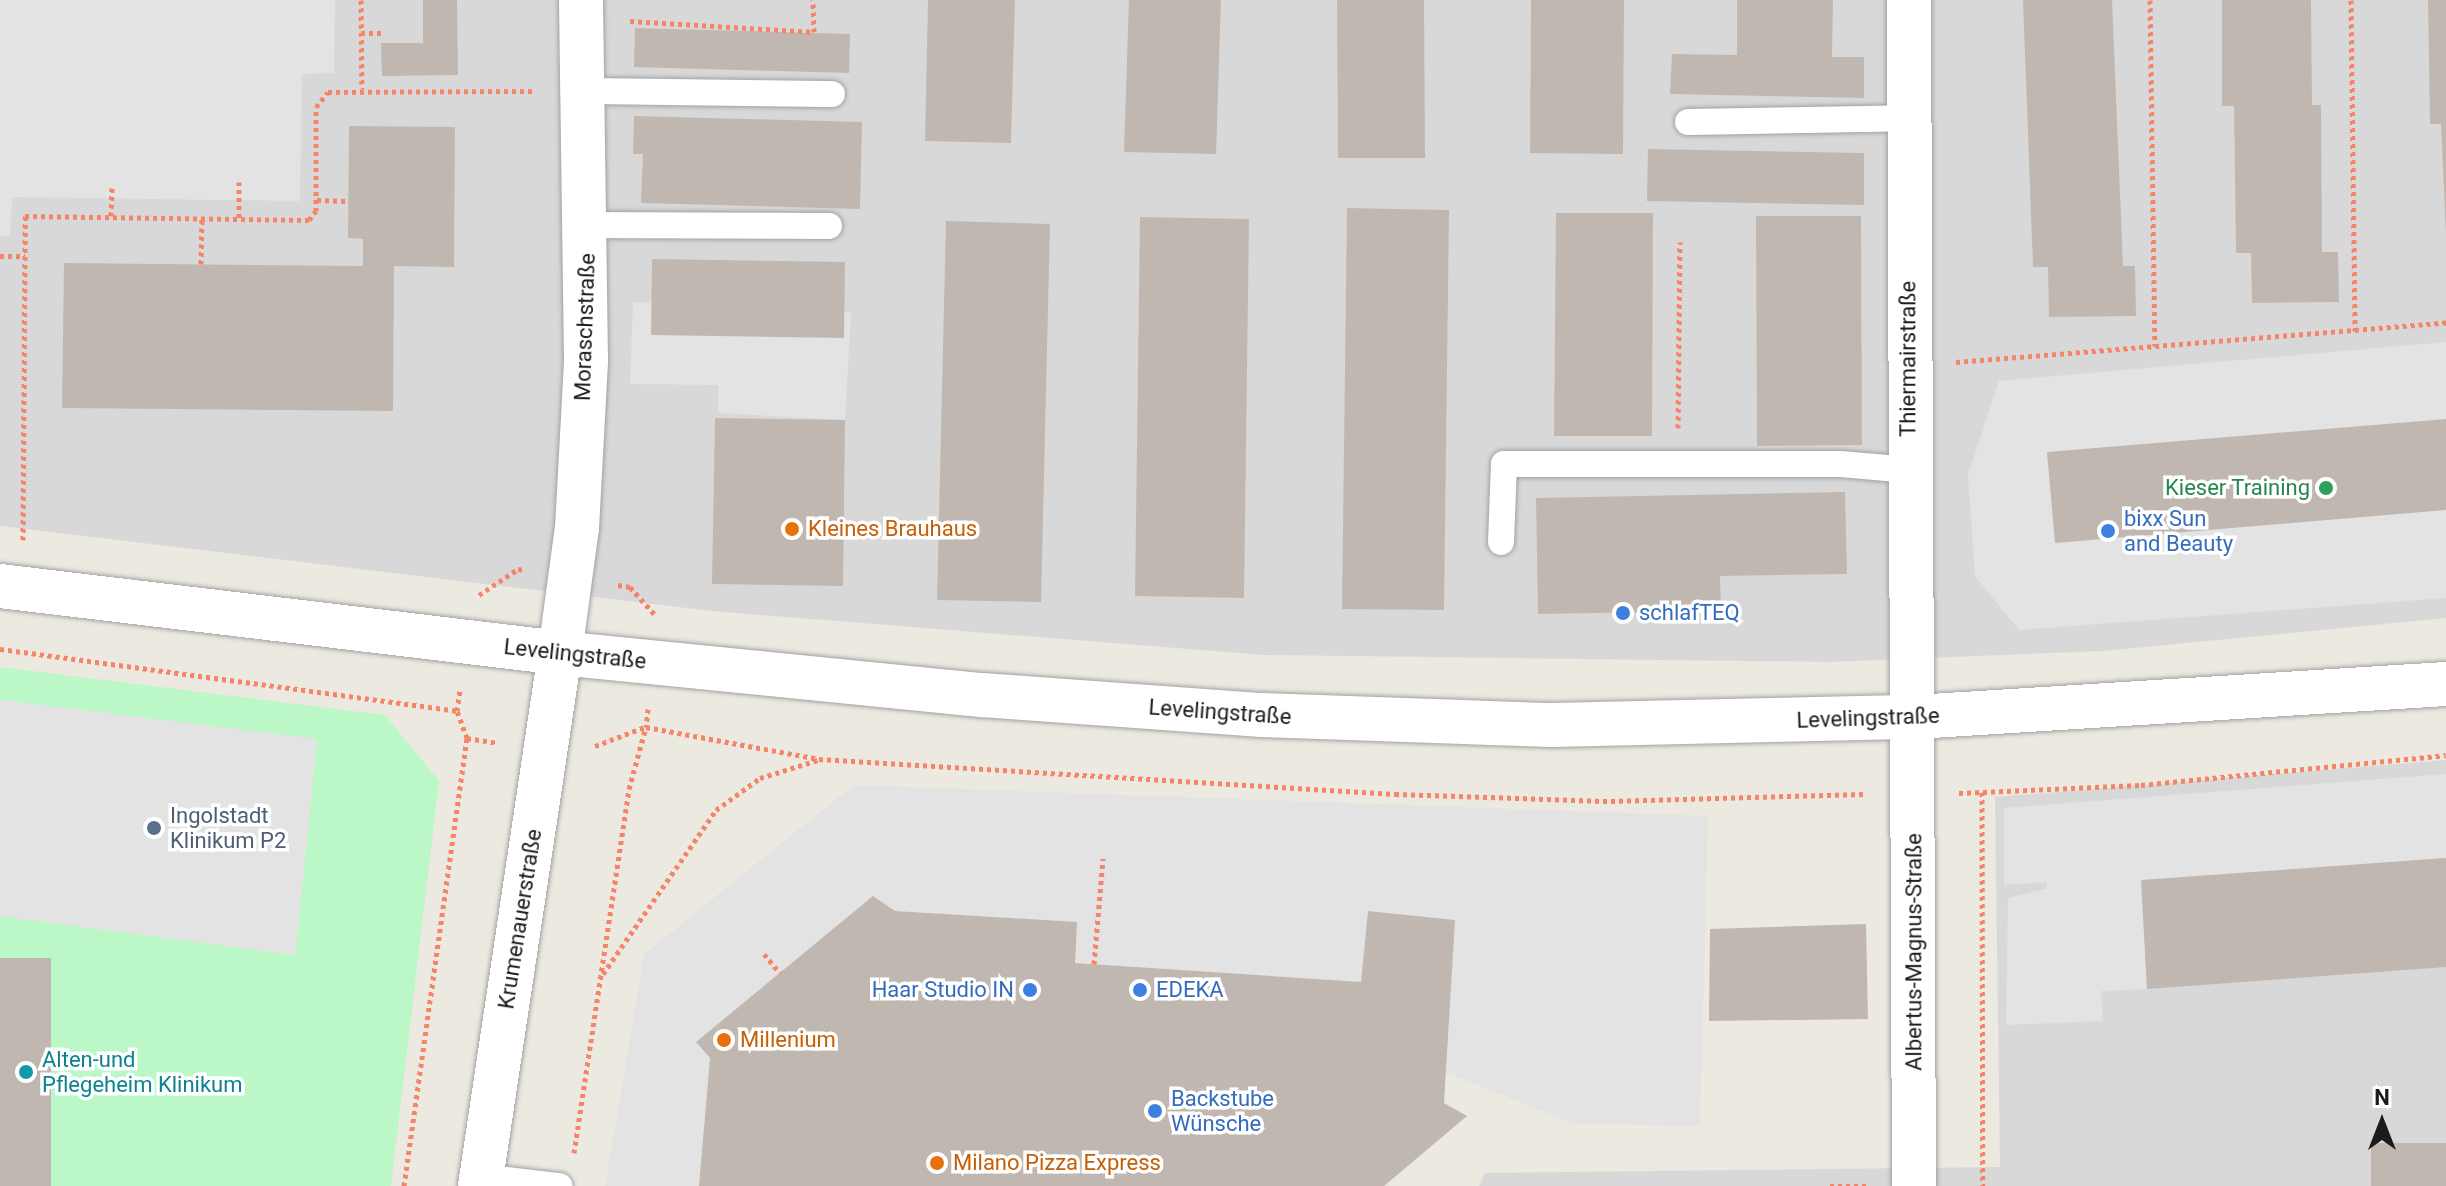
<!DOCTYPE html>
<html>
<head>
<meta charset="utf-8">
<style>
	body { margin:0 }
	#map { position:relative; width:2446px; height:1186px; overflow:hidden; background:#ece9e0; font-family:Roboto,sans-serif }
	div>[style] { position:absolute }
	.residential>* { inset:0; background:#d9d8d8 }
	.park>* { inset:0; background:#bcf7c7 }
	.parking>* { inset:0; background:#e3e3e3 }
	.building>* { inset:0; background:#c0b8b0 }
	.path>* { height:5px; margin-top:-2.5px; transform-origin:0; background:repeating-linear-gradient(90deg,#f58468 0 4px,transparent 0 8px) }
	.roads { filter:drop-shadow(0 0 2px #a2a2a2) drop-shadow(0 0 2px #a2a2a2) }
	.service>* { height:26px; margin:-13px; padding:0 13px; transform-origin:13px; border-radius:13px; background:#fff }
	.minor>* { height:44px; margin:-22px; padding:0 22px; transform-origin:22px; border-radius:22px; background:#fff }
	.tertiary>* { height:44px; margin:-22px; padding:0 22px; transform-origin:22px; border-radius:22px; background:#fff }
	.dots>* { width:22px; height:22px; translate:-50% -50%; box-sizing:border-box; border:4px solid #fff; border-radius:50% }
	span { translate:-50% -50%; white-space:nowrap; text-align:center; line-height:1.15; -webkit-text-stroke:7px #fff; paint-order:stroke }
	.street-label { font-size:22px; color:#1b1b1b }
	.leisure-label { font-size:22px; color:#27864d }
	.right { translate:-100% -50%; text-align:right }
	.shop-label { font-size:22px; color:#366cbe }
	.left { translate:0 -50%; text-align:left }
	.food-label { font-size:22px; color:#c56008 }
	.service-label { font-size:22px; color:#4e5e75 }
	.culture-label { font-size:22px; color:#0d838f }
	.north { position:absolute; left:2342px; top:1082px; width:80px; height:80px; -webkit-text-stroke:6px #fff; paint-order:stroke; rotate:0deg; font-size:22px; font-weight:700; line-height:32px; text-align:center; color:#1b1b1b }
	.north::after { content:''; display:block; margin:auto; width:28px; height:36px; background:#1b1b1b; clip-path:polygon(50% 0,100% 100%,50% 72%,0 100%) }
</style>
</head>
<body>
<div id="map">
	<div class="residential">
		<i style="clip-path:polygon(0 0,2446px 0,2446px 618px,2103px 651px,1830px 662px,1264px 655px,712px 611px,0 526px)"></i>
		<i style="clip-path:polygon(2446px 760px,2446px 1186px,1479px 1186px,1485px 1173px,2000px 1167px,1995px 797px)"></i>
	</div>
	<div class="park">
		<i style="clip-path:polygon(0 667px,385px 715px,439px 781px,391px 1186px,0 1186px,0 916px,295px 955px,317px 740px,0 700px)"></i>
	</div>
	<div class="parking">
		<i style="clip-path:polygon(0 0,335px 0,334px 73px,302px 74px,300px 201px,12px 197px,10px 236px,0 236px)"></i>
		<i style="clip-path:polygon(633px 302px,851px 312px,845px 420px,718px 413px,718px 385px,630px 384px)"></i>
		<i style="clip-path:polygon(2446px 342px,2446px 598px,2019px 630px,1975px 576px,1968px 475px,1999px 381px)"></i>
		<i style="clip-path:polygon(0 700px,317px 739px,295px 955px,0 916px)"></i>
		<i style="clip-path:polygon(2446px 774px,2446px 858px,2142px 881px,2147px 989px,2101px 991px,2103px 1021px,2006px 1025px,2008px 898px,2046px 889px,2047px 882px,2004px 885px,2004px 808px)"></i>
		<i style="clip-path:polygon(854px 785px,1708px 816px,1700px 1126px,1574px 1124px,1443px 1071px,1454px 920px,1369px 911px,1361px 982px,1075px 963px,1076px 922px,895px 911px,873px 896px,696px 1042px,710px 1058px,699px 1186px,605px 1186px,644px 954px)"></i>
	</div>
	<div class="building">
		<i style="clip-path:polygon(423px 0,457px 0,458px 75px,382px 76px,381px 43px,423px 43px)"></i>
		<i style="clip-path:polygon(928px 0,1015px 0,1011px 143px,925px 141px)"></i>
		<i style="clip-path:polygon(1129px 0,1221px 0,1216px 154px,1124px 152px)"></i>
		<i style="clip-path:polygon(1337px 0,1424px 0,1425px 158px,1338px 158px)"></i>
		<i style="clip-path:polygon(1531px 0,1624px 0,1623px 154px,1530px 153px)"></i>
		<i style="clip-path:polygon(1737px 0,1833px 0,1832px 57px,1864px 57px,1864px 98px,1670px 94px,1672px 54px,1737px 55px)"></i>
		<i style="clip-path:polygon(2023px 0,2112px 0,2123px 266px,2135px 266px,2136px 316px,2049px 317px,2048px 267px,2033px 267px)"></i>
		<i style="clip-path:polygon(2222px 0,2311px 0,2312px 105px,2321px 105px,2322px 252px,2338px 252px,2339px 302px,2252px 303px,2251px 253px,2236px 253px,2234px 106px,2222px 106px)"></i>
		<i style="clip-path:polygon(2428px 0,2446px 0,2446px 235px,2441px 124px,2430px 124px)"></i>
		<i style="clip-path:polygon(635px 28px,850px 34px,849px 73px,634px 67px)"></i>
		<i style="clip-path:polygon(634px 116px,862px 122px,860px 209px,641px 203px,643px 154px,633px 154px)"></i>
		<i style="clip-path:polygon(349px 126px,455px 127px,454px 267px,394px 266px,393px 411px,62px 408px,64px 263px,363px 266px,363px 239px,348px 238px)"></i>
		<i style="clip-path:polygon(1648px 149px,1864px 153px,1864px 205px,1647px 201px)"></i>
		<i style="clip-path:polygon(1347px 208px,1449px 210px,1444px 610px,1342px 609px)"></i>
		<i style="clip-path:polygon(1556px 213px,1653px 213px,1652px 436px,1554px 436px)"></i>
		<i style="clip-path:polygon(1756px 216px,1861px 216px,1862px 445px,1757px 446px)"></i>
		<i style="clip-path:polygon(1140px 217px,1249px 219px,1244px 598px,1135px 596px)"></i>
		<i style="clip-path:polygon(946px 221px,1050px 224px,1041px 602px,937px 600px)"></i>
		<i style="clip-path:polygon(652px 259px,845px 262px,844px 338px,651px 335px)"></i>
		<i style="clip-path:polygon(715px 418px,845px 420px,843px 586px,712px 584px)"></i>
		<i style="clip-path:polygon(2446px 419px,2446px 510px,2055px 543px,2047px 452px)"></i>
		<i style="clip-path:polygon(1845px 492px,1847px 574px,1720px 576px,1721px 611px,1538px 614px,1536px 498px)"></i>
		<i style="clip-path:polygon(2446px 858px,2446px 967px,2147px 989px,2141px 880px)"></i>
		<i style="clip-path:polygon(873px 896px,895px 911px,1077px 922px,1075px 963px,1361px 982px,1368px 911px,1455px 920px,1444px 1103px,1467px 1116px,1384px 1186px,699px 1186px,710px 1058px,696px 1042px)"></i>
		<i style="clip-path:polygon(1866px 924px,1868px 1019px,1709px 1021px,1710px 929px)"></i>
		<i style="clip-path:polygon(0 958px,51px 958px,51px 1186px,0 1186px)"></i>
		<i style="clip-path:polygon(2371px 1143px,2446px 1143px,2446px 1186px,2371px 1186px)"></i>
	</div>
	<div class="path">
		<i style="left:361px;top:0;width:89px;rotate:89.4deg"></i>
		<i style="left:2150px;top:0;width:346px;rotate:89.2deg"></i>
		<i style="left:2351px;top:0;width:331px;rotate:89.3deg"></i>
		<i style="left:630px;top:21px;width:184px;rotate:3.4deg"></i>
		<i style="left:814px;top:32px;width:32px;rotate:-92deg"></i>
		<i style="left:361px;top:33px;width:20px"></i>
		<i style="left:239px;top:182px;width:37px;rotate:90deg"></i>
		<i style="left:317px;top:200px;width:31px;rotate:2deg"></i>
		<i style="left:111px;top:216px;width:31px;rotate:-88deg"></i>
		<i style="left:0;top:256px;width:25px"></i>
		<i style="left:201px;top:264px;width:46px;rotate:-88.8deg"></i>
		<i style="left:1956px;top:362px;width:492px;rotate:-4.6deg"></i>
		<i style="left:1678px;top:428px;width:186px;rotate:-89.4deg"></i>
		<i style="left:23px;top:540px;width:324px;rotate:-89.6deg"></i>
		<i style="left:25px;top:216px;width:284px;rotate:0.8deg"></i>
		<i style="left:309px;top:220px;width:11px;rotate:-52deg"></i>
		<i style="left:316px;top:211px;width:104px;rotate:-90deg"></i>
		<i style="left:316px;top:107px;width:19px;rotate:-51deg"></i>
		<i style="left:328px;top:92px;width:206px;rotate:-0.3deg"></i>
		<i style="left:618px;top:585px;width:12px;rotate:9deg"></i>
		<i style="left:630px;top:587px;width:38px;rotate:48deg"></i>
		<i style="left:479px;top:595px;width:47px;rotate:-33.7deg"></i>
		<i style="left:518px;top:569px;width:7px;rotate:8deg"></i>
		<i style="left:0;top:649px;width:461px;rotate:7.7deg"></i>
		<i style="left:648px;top:709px;width:18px;rotate:96deg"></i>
		<i style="left:646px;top:727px;width:176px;rotate:10.5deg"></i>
		<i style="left:819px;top:759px;width:577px;rotate:3.48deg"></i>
		<i style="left:1395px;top:794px;width:216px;rotate:1.9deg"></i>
		<i style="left:1611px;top:801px;width:254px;rotate:-1.6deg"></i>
		<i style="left:467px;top:738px;width:31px;rotate:9deg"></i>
		<i style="left:595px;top:746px;width:53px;rotate:-20.8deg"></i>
		<i style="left:1982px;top:792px;width:394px;rotate:89.9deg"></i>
		<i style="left:1959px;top:793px;width:182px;rotate:-2.5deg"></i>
		<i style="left:2141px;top:785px;width:306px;rotate:-5.6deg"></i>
		<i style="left:764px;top:954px;width:25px;rotate:50deg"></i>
		<i style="left:1094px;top:964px;width:106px;rotate:-85.1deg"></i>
		<i style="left:603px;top:974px;width:199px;rotate:-55.4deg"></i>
		<i style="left:716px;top:810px;width:54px;rotate:-36deg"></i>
		<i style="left:760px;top:778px;width:61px;rotate:-17.2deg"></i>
		<i style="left:574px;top:1153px;width:368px;rotate:-81.4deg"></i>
		<i style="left:629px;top:789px;width:64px;rotate:-74.7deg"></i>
		<i style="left:404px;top:1186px;width:452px;rotate:-82deg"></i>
		<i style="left:467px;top:738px;width:29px;rotate:-110deg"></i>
		<i style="left:457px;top:711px;width:21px;rotate:-82deg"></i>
		<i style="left:1830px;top:1186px;width:36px"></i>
	</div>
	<div class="roads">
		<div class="service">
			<i style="left:583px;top:91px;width:249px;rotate:0.7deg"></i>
			<i style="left:1688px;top:122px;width:220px;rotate:-1deg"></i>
			<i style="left:588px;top:225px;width:241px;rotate:0.2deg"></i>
			<i style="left:1501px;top:542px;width:78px;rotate:-87.8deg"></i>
			<i style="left:1504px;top:464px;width:337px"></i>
			<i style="left:1841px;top:464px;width:69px;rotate:5deg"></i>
			<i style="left:481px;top:1177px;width:79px;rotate:6.6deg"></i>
		</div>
		<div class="minor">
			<i style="left:1909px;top:0;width:1186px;rotate:89.76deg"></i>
			<i style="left:0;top:586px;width:564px;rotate:6.82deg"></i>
			<i style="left:560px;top:653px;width:126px;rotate:-82.3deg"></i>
			<i style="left:577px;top:528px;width:168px;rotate:-86.9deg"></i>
			<i style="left:586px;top:360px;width:360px;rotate:-90.8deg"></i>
		</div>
		<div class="tertiary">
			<i style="left:480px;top:1186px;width:539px;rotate:-81.46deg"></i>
			<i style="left:560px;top:653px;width:424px;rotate:5.7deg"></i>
			<i style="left:982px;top:695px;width:281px;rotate:4.1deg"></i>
			<i style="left:1262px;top:715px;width:290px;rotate:2deg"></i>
			<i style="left:1552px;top:725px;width:363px;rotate:-1.3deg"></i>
			<i style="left:1915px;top:717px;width:532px;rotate:-3.56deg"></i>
		</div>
	</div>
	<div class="dots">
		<i style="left:2326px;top:488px;background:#2e9e5b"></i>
		<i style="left:792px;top:529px;background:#e8710a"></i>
		<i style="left:2108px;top:531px;background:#3f7fe0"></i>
		<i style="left:1623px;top:613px;background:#3f7fe0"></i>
		<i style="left:154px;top:828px;background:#5c6f8a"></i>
		<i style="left:1030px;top:990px;background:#3f7fe0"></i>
		<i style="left:1140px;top:990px;background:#3f7fe0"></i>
		<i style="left:724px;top:1040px;background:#e8710a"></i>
		<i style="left:26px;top:1072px;background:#0f9aa8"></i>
		<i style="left:1155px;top:1111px;background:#3f7fe0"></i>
		<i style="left:937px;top:1163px;background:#e8710a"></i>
	</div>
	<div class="street-label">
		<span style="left:585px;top:327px;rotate:-88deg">Moraschstraße</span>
		<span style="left:1908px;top:359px;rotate:-90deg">Thiermairstraße</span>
		<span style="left:575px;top:654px;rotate:6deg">Levelingstraße</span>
		<span style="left:1220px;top:712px;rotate:4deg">Levelingstraße</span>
		<span style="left:1868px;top:718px;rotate:-2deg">Levelingstraße</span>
		<span style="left:520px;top:919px;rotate:-81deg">Krumenauerstraße</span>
		<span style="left:1914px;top:952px;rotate:-90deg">Albertus-Magnus-Straße</span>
	</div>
	<div class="leisure-label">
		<span class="right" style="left:2310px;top:488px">Kieser Training</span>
	</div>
	<div class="shop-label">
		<span class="left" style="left:2124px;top:531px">bixx Sun<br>and Beauty</span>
		<span class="left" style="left:1639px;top:613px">schlafTEQ</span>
		<span class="right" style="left:1014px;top:990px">Haar Studio IN</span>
		<span class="left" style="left:1156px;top:990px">EDEKA</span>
		<span class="left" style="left:1171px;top:1111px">Backstube<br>Wünsche</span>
	</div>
	<div class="food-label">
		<span class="left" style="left:808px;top:529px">Kleines Brauhaus</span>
		<span class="left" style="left:740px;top:1040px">Millenium</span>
		<span class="left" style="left:953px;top:1163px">Milano Pizza Express</span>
	</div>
	<div class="service-label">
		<span class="left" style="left:170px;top:828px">Ingolstadt<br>Klinikum P2</span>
	</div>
	<div class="culture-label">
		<span class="left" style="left:42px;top:1072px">Alten-und<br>Pflegeheim Klinikum</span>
	</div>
	<div class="north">N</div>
</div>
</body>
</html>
